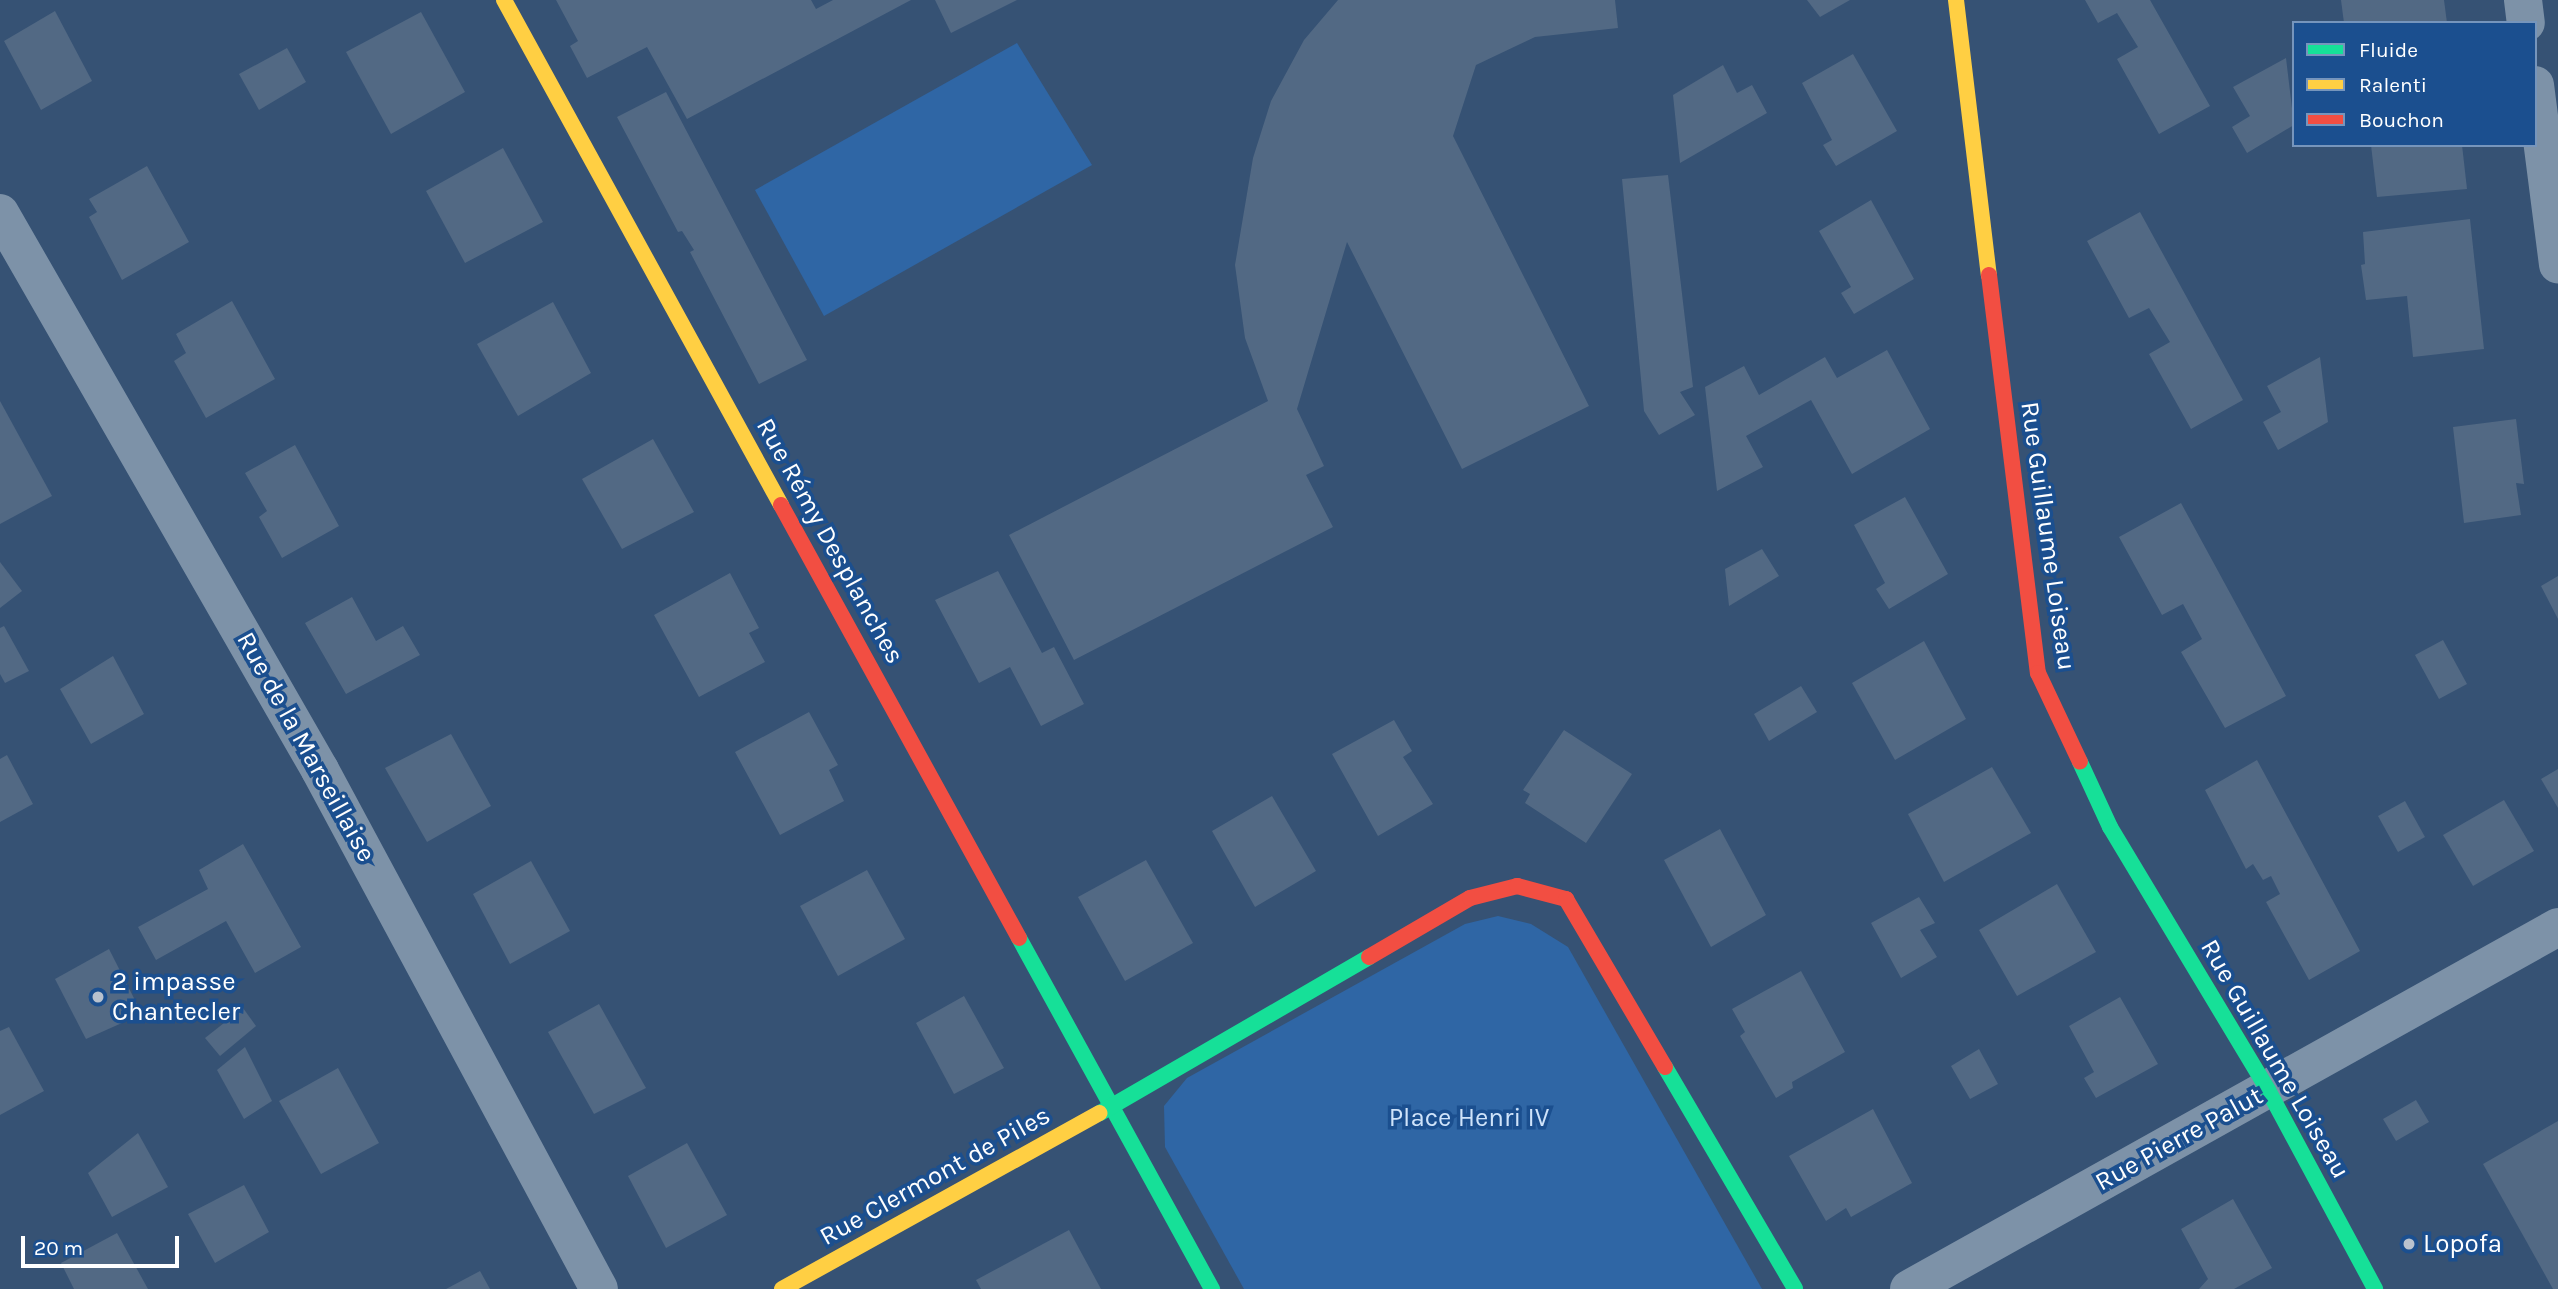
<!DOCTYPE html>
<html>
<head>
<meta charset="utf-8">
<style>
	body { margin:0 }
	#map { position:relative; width:2558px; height:1289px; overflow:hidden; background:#365274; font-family:Karla,sans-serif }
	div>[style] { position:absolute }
	.green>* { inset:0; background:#2f66a5 }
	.building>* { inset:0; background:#526984 }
	.street>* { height:38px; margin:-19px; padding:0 19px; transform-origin:19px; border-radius:19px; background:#7d92a8 }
	.fast>* { height:16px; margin:-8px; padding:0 8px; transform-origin:8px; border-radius:8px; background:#16e098 }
	.slow>* { height:16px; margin:-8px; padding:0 8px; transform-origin:8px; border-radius:8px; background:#ffcf43 }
	.jam>* { height:16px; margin:-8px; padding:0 8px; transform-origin:8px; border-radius:8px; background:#f24e42 }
	.dots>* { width:19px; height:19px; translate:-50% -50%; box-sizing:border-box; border:4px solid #1b4f8f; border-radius:50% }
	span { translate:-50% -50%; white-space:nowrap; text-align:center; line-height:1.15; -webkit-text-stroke:7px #1b4f8f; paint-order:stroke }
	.street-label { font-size:26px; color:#fff }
	.poi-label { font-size:26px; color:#fff }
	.left { translate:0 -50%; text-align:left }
	.park-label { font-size:26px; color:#cfe3fa }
	.legend { position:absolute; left:2292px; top:21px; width:245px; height:126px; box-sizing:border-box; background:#1b4f8f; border:2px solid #7695bc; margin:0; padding:9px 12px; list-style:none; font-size:21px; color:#fff }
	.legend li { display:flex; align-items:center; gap:14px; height:35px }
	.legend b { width:35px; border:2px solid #7695bc }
	.scale { position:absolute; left:21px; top:1236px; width:158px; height:32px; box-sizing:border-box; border:4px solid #fff; border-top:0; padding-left:9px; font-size:21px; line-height:24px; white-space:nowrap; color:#fff; -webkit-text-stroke:5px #1b4f8f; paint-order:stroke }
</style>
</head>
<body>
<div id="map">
	<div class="green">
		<i style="clip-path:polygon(1017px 43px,1092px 165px,824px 316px,755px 190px)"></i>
		<i style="clip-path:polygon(1498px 916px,1531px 924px,1568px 947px,1762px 1289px,1244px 1289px,1165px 1147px,1164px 1106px,1187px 1078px,1465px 924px)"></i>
	</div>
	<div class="building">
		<i style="clip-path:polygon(556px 0,811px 0,816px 9px,833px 0,911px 0,687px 119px,647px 47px,587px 78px,570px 46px,578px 41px)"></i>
		<i style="clip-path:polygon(935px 0,1017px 0,951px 33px)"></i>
		<i style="clip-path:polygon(1338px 0,1615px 0,1618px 28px,1535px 37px,1476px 65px,1453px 136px,1589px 406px,1462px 469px,1347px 242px,1297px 409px,1324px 466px,1306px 475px,1333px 527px,1074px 660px,1009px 535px,1268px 401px,1245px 338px,1235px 265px,1253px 158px,1271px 101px,1304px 40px)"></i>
		<i style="clip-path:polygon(1807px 0,1850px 0,1820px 17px)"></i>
		<i style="clip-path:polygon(2085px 0,2150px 0,2210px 106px,2159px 134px,2117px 59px,2138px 47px,2117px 13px,2098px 23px)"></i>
		<i style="clip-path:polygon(2341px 0,2444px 0,2447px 23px,2344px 23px)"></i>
		<i style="clip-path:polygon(55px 11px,92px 81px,41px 110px,4px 41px)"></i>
		<i style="clip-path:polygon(421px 12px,465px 92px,391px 134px,346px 52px)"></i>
		<i style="clip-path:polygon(287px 48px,306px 82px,259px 110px,239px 74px)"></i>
		<i style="clip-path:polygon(1853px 54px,1897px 131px,1836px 166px,1823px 145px,1832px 140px,1802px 83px)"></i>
		<i style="clip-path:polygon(2286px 58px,2294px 125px,2247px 153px,2232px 127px,2250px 116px,2233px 87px)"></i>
		<i style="clip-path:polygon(1723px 65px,1737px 93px,1752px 85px,1767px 113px,1680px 163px,1673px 95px)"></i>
		<i style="clip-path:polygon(666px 92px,807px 360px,759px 384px,690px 252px,694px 250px,682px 231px,678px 232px,617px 117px)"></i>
		<i style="clip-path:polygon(2371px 145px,2462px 145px,2467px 189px,2377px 197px)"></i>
		<i style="clip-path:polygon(503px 148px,543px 222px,465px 263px,426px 191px)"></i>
		<i style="clip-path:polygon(147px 166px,189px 242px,122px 280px,89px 217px,97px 212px,89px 199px)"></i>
		<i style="clip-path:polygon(1668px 175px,1693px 387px,1680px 392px,1695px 415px,1659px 435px,1644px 411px,1622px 179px)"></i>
		<i style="clip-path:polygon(1871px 200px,1914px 279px,1854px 314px,1841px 293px,1851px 287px,1819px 231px)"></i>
		<i style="clip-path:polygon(2140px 212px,2243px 400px,2191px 429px,2149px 354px,2170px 342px,2149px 308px,2129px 318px,2087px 241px)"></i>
		<i style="clip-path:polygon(2470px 219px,2484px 349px,2413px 357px,2407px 296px,2366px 300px,2361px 265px,2365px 264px,2363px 232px)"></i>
		<i style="clip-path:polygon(232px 301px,275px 379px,206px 418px,174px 361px,186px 353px,176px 334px)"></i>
		<i style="clip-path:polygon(553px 302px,591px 373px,518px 416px,477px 344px)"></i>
		<i style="clip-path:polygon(1887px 350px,1930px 429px,1852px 474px,1811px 400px,1746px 436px,1763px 467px,1717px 491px,1705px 387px,1744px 366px,1759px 395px,1825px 357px,1837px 378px)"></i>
		<i style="clip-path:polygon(2320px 357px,2328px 422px,2278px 450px,2263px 422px,2281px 412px,2267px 386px)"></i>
		<i style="clip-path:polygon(0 401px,52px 496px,0 524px)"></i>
		<i style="clip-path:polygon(2516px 419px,2524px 484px,2516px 483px,2521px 515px,2464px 523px,2453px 427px)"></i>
		<i style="clip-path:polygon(653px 439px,694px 512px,622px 549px,582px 479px)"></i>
		<i style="clip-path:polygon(295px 445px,339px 526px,282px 558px,259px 517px,267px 511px,245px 473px)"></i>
		<i style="clip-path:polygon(1905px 497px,1948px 574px,1889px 609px,1876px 589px,1885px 583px,1854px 525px)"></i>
		<i style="clip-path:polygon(2181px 503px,2286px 696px,2225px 728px,2181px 652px,2202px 639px,2183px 604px,2162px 615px,2119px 537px)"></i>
		<i style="clip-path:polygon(1762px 549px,1779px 576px,1729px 606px,1725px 569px)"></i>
		<i style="clip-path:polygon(0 562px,22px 591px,0 608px)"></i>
		<i style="clip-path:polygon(998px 571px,1042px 653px,1054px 647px,1084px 704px,1041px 726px,1010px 667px,979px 683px,935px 600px)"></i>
		<i style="clip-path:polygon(730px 573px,759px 628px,749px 633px,765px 662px,699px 697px,654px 615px)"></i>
		<i style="clip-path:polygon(2558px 576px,2558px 619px,2541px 586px)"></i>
		<i style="clip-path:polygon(352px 597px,376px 641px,403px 626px,420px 655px,346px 694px,305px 623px)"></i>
		<i style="clip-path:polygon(4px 626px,29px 671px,5px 683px,0 674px,0 628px)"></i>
		<i style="clip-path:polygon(2443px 640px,2467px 684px,2439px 699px,2415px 655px)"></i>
		<i style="clip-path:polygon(1924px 641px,1966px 719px,1895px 760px,1852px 683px)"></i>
		<i style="clip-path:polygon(113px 656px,144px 714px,91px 744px,60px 689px)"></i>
		<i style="clip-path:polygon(1801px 686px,1817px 712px,1769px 741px,1754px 714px)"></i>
		<i style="clip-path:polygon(809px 712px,838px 765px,829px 770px,844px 801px,780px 835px,735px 752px)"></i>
		<i style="clip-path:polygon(1394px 720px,1412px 751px,1403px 757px,1433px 804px,1378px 836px,1332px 754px)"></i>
		<i style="clip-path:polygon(1564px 730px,1632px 774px,1586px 843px,1525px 803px,1530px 794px,1523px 790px)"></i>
		<i style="clip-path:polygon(451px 734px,491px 806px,427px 842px,385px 768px)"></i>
		<i style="clip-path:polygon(7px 755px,33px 804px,0 822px,0 759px)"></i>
		<i style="clip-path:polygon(2257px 760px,2360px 951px,2309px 980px,2266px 902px,2280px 894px,2271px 876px,2263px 880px,2253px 864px,2246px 869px,2205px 790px)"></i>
		<i style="clip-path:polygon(1992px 767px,2031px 833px,1944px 882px,1908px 814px)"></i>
		<i style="clip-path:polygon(2558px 769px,2558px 808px,2541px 779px)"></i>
		<i style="clip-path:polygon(1272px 796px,1316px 871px,1255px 907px,1212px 831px)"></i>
		<i style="clip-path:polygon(2504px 800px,2534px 851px,2473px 886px,2443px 835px)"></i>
		<i style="clip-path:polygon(2405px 801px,2425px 837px,2398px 852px,2378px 816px)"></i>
		<i style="clip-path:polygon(1720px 829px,1766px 915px,1711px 947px,1664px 860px)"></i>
		<i style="clip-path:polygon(243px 844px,301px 947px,255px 973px,226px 921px,156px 960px,138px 927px,208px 889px,199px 870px)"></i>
		<i style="clip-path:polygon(1146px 860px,1193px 943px,1125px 981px,1078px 897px)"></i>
		<i style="clip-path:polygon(531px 861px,570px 931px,510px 964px,473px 894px)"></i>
		<i style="clip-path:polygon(867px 870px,905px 939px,838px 976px,800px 906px)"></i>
		<i style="clip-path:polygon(2057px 884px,2096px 952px,2017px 996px,1979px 930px)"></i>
		<i style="clip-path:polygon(1919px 897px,1935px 923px,1920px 930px,1937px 957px,1901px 978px,1871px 923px)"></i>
		<i style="clip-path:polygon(109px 949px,142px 1014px,86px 1039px,55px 979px)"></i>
		<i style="clip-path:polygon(1801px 971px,1845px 1052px,1792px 1082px,1793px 1088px,1776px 1098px,1740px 1036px,1745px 1032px,1732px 1009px)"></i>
		<i style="clip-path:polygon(964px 996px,1004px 1068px,954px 1094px,916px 1023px)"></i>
		<i style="clip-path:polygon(2120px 997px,2158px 1064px,2096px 1098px,2084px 1078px,2094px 1072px,2069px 1026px)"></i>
		<i style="clip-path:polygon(599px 1004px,646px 1088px,594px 1114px,548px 1032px)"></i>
		<i style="clip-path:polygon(243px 1008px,256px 1026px,220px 1056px,205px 1038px)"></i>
		<i style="clip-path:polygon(9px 1027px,44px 1091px,0 1115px,0 1031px)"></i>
		<i style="clip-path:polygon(245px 1047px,272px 1101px,244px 1119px,217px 1070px)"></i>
		<i style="clip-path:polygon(1979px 1049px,1998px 1084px,1970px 1099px,1951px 1066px)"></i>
		<i style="clip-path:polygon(338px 1068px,379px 1143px,321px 1174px,279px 1101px)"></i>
		<i style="clip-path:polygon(2416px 1100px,2429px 1122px,2396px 1141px,2383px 1119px)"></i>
		<i style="clip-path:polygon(1873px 1109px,1912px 1183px,1851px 1217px,1846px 1208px,1826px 1221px,1789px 1156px)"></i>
		<i style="clip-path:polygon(2558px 1121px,2558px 1289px,2553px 1289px,2483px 1164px)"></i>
		<i style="clip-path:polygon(138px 1133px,168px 1187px,112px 1217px,88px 1173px)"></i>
		<i style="clip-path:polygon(687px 1143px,727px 1215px,666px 1248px,628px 1176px)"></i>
		<i style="clip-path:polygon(244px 1185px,269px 1232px,215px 1263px,188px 1214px)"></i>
		<i style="clip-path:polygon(2233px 1199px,2272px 1268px,2234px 1289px,2199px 1289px,2208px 1279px,2181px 1229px)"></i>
		<i style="clip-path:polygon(1069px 1230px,1101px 1289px,981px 1289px,976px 1280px)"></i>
		<i style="clip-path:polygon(117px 1233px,148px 1289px,74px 1289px,61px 1263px)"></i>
		<i style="clip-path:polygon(480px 1271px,490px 1289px,446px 1289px)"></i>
	</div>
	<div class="street">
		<i style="left:2523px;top:0;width:23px;rotate:83deg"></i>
		<i style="left:2535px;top:85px;width:181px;rotate:82.7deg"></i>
		<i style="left:0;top:213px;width:642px;rotate:60.12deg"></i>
		<i style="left:320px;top:770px;width:589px;rotate:61.74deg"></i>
		<i style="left:1909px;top:1289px;width:743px;rotate:-29.15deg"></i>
	</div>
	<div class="fast">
		<i style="left:2080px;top:762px;width:72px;rotate:65.2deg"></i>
		<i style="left:2110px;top:827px;width:307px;rotate:59deg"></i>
		<i style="left:2268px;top:1090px;width:226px;rotate:61.7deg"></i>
		<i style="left:1019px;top:938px;width:401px;rotate:61.2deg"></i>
		<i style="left:1665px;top:1067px;width:257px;rotate:59.6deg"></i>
		<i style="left:1100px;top:1113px;width:311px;rotate:-30.1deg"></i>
	</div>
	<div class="slow">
		<i style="left:504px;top:0;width:576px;rotate:61.25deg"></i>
		<i style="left:1956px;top:0;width:277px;rotate:83.2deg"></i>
		<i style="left:782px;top:1289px;width:363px;rotate:-29deg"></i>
	</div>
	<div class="jam">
		<i style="left:1989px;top:275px;width:401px;rotate:83deg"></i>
		<i style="left:2038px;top:673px;width:98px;rotate:64.7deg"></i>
		<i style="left:781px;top:505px;width:494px;rotate:61.2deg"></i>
		<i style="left:1369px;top:957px;width:117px;rotate:-30.3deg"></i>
		<i style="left:1470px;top:898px;width:49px;rotate:-14.3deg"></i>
		<i style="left:1517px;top:886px;width:51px;rotate:14.9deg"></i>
		<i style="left:1566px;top:899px;width:195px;rotate:59.5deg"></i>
	</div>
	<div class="dots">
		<i style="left:98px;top:997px;background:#b9c2ce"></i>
		<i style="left:2409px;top:1244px;background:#b9c2ce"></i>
	</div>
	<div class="street-label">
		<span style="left:2048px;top:536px;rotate:82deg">Rue Guillaume Loiseau</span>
		<span style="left:830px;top:541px;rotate:61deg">Rue Rémy Desplanches</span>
		<span style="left:306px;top:747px;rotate:61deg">Rue de la Marseillaise</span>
		<span style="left:2275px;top:1059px;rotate:60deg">Rue Guillaume Loiseau</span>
		<span style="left:2179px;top:1139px;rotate:-29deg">Rue Pierre Palut</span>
		<span style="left:935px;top:1176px;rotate:-29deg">Rue Clermont de Piles</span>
	</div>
	<div class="poi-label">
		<span class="left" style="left:112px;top:997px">2 impasse<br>Chantecler</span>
		<span class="left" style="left:2423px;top:1244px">Lopofa</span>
	</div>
	<div class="park-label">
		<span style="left:1469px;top:1118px">Place Henri IV</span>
	</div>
	<ul class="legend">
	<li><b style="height:9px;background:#16e098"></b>Fluide</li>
	<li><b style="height:9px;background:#ffcf43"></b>Ralenti</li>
	<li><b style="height:9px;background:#f24e42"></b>Bouchon</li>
	</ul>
	<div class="scale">20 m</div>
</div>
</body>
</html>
